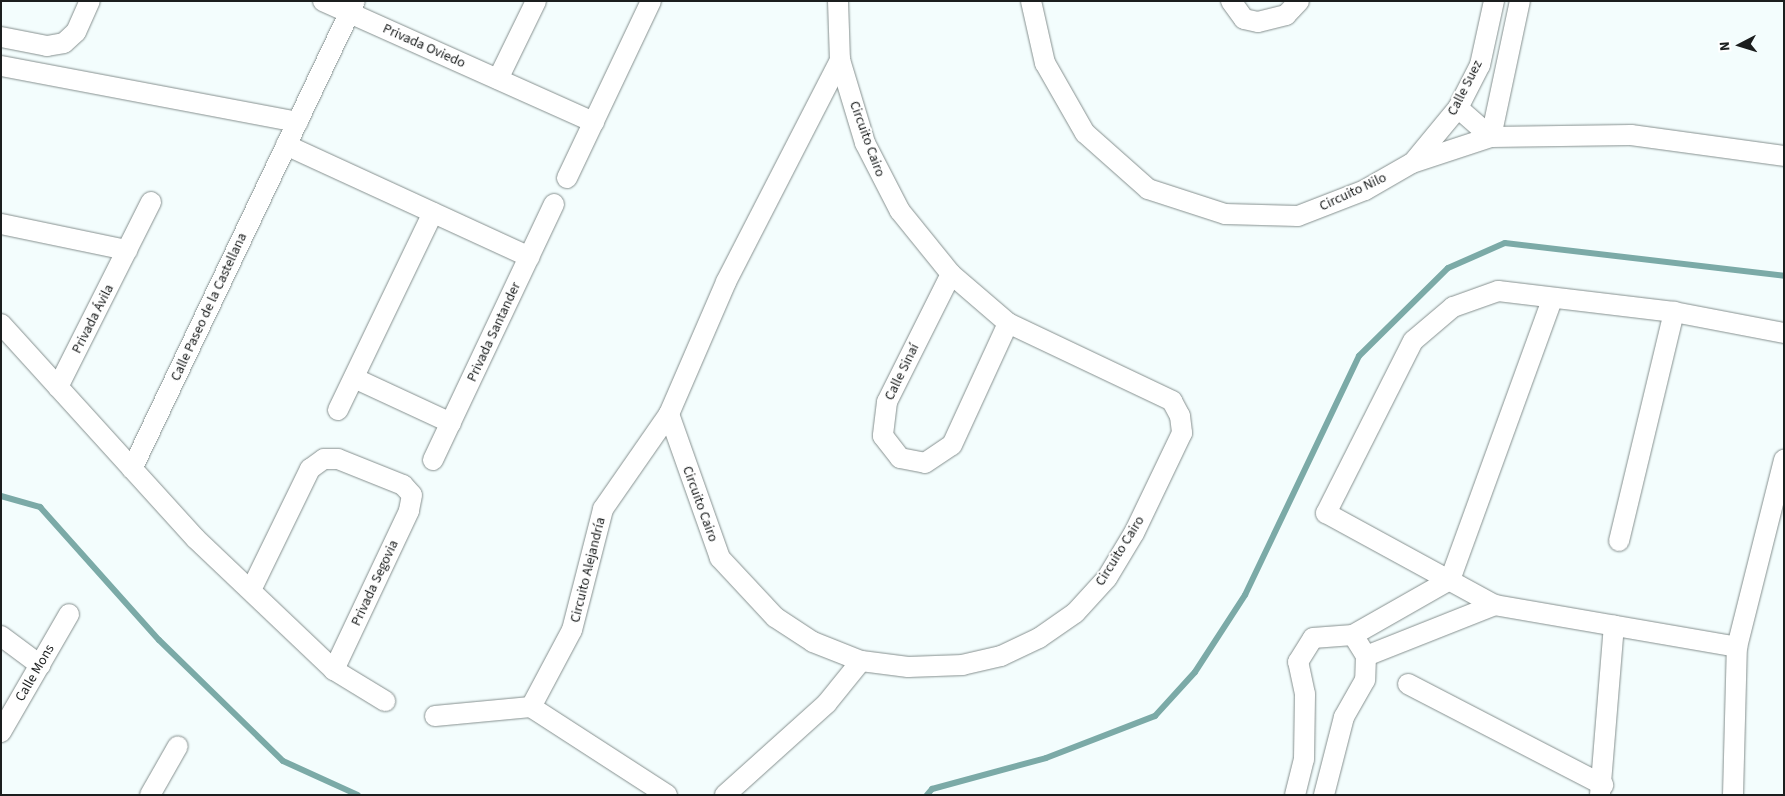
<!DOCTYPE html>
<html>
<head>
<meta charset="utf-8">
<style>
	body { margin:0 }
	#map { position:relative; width:1785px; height:796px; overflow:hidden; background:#f3fdfd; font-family:"Source Sans 3",sans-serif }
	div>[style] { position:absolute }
	.stream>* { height:6px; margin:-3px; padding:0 3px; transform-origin:3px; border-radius:3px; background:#7baaa7 }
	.roads { filter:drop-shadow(0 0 1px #86908f) drop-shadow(0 0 1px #86908f) }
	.street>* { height:20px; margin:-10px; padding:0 10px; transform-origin:10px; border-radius:10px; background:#fff }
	span { translate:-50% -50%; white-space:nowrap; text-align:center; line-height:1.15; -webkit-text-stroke:4px #fff; paint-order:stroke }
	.street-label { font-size:14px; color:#1b1e1e }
	.frame { position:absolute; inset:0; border:2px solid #1b1e1e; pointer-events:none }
	.north { position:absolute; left:1715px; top:20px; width:50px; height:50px; -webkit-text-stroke:4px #fff; paint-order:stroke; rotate:265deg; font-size:14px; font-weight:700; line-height:20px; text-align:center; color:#1b1e1e }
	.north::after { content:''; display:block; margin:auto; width:18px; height:22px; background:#1b1e1e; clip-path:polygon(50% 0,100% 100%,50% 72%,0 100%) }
</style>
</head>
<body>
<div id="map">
	<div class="stream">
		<i style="left:1px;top:496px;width:41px;rotate:15.8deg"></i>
		<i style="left:40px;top:507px;width:178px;rotate:48.2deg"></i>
		<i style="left:159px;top:640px;width:173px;rotate:44.3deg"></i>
		<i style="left:283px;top:761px;width:82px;rotate:24.4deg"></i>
		<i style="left:927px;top:795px;width:8px;rotate:-50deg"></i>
		<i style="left:932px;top:789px;width:118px;rotate:-15.2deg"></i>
		<i style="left:1046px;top:758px;width:117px;rotate:-21.1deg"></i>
		<i style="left:1155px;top:716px;width:59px;rotate:-47.7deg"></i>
		<i style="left:1195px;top:672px;width:92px;rotate:-57deg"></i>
		<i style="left:1245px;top:595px;width:265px;rotate:-64.5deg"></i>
		<i style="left:1359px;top:356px;width:125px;rotate:-44.7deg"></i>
		<i style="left:1448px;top:268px;width:62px;rotate:-23.7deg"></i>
		<i style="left:1505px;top:243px;width:281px;rotate:6.7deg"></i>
	</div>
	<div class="roads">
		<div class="street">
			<i style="left:323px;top:1px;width:297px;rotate:24.1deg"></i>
			<i style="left:838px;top:1px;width:59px;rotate:88.1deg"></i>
			<i style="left:840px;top:60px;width:87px;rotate:73.2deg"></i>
			<i style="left:865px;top:143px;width:76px;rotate:62.8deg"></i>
			<i style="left:900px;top:211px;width:81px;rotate:51deg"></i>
			<i style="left:951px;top:274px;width:75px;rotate:40.7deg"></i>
			<i style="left:1008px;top:323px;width:182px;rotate:25.4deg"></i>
			<i style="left:1172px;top:401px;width:17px;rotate:62deg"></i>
			<i style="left:1180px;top:416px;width:17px;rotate:83deg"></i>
			<i style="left:1182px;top:433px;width:111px;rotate:115.6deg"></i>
			<i style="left:1134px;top:533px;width:52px;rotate:121deg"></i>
			<i style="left:1107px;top:578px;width:47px;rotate:132.4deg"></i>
			<i style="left:1075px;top:613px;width:44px;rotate:145.2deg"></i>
			<i style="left:1039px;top:638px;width:42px;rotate:154.7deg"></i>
			<i style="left:1001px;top:656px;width:39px;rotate:167deg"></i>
			<i style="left:963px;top:665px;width:55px;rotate:177.9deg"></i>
			<i style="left:908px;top:667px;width:47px;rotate:-172.7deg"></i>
			<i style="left:861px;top:661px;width:52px;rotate:-158.4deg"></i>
			<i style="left:813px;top:642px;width:45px;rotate:-146.7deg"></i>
			<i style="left:775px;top:617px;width:81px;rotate:-133deg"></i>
			<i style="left:720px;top:558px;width:153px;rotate:-109.5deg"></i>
			<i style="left:669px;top:414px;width:144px;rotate:-66.6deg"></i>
			<i style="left:726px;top:282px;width:250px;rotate:-62.8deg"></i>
			<i style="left:1031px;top:1px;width:64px;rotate:77.3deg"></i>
			<i style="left:1045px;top:63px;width:81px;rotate:60.3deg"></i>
			<i style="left:1085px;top:133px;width:84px;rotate:41.6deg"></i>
			<i style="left:1148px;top:189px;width:81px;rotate:18deg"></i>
			<i style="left:1225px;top:214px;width:73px;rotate:1.6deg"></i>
			<i style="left:1298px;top:216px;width:72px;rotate:-21.2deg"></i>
			<i style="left:1365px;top:190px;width:54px;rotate:-29.9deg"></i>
			<i style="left:1412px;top:163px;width:83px;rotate:-18.2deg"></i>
			<i style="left:1491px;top:137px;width:140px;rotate:-0.8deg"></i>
			<i style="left:1631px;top:135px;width:154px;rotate:7.8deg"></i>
			<i style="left:1231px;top:1px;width:22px;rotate:54deg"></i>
			<i style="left:1244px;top:19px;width:14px;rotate:12deg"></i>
			<i style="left:1258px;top:22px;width:29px;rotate:-14deg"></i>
			<i style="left:1286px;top:15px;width:19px;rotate:-47deg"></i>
			<i style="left:1px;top:37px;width:47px;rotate:11.1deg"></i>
			<i style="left:47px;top:46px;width:17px;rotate:-10deg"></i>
			<i style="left:64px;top:43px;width:16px;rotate:-43deg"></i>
			<i style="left:76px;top:32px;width:34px;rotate:-66deg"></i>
			<i style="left:1px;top:66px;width:302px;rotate:10.7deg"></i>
			<i style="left:498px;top:79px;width:87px;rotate:-64deg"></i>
			<i style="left:1458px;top:108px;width:44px;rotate:41.3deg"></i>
			<i style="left:1491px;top:137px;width:139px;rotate:-78deg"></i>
			<i style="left:286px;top:145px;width:268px;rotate:24.7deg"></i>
			<i style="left:1415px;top:160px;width:67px;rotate:-50.4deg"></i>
			<i style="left:1458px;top:108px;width:48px;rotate:-62.9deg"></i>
			<i style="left:1480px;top:65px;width:66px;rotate:-77.7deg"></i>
			<i style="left:567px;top:178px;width:196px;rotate:-64.6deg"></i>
			<i style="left:1px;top:224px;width:129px;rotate:11.7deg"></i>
			<i style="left:951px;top:274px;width:143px;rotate:116.6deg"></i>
			<i style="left:887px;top:402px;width:34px;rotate:97deg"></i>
			<i style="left:883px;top:436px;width:28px;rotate:52deg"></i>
			<i style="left:900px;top:458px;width:25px;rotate:11deg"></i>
			<i style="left:925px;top:463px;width:32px;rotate:-34deg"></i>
			<i style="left:952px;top:445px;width:134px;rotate:-65.3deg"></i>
			<i style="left:1px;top:324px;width:290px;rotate:47.8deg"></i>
			<i style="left:196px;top:539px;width:190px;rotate:43.5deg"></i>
			<i style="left:334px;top:670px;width:60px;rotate:31.3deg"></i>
			<i style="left:1784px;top:333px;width:112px;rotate:-169.2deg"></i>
			<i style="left:1674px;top:312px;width:177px;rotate:-173.2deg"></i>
			<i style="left:1498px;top:291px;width:48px;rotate:160.4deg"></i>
			<i style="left:1453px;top:307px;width:52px;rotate:139.6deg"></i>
			<i style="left:1413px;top:341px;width:193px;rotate:116.8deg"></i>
			<i style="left:1326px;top:513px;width:192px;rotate:28.6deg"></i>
			<i style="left:1495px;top:605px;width:246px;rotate:9.8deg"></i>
			<i style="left:1737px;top:647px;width:193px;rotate:-75.9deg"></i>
			<i style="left:354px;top:378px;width:107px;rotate:24.9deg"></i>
			<i style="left:58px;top:387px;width:207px;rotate:-63.3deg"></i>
			<i style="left:338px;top:410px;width:219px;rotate:-64.3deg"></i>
			<i style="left:433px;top:460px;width:283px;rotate:-64.7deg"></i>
			<i style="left:132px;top:469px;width:518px;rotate:-64.52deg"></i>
			<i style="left:1619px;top:541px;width:236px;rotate:-76.5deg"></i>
			<i style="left:251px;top:590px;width:135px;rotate:-64deg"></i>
			<i style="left:310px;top:469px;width:17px;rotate:-36deg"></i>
			<i style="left:324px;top:459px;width:14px"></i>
			<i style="left:338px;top:459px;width:70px;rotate:21.8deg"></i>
			<i style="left:403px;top:485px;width:13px;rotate:48deg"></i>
			<i style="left:412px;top:495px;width:16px;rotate:101deg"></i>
			<i style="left:409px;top:511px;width:176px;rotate:115.3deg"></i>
			<i style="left:1353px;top:635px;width:112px;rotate:-29.6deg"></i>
			<i style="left:1450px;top:580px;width:299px;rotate:-70deg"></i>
			<i style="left:1px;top:636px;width:49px;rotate:36.6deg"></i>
			<i style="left:1366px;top:656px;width:139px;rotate:-21.6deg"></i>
			<i style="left:1408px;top:684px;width:220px;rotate:27.4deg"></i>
			<i style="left:531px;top:707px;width:87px;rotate:-62deg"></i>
			<i style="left:572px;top:630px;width:125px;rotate:-75.6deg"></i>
			<i style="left:603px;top:509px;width:116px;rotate:-55.2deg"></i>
			<i style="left:435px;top:716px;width:96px;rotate:-5.4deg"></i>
			<i style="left:531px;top:707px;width:162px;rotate:32.9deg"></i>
			<i style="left:1px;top:732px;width:136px;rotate:-60deg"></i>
			<i style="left:150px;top:795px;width:56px;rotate:-60.3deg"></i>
			<i style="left:725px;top:795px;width:137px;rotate:-42deg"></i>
			<i style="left:827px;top:703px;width:54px;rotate:-51deg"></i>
			<i style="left:1295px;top:795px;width:37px;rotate:-76deg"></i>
			<i style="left:1304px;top:759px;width:65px;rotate:-89.1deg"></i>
			<i style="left:1305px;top:694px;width:33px;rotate:-102deg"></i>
			<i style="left:1298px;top:662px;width:28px;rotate:-58deg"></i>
			<i style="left:1313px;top:638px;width:40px;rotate:-4.3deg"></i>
			<i style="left:1353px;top:635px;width:25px;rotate:58deg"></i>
			<i style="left:1366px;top:656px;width:24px;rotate:92deg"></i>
			<i style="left:1365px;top:680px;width:43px;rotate:119.6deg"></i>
			<i style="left:1344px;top:717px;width:81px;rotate:104.4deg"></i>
			<i style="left:1600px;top:795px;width:170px;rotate:-85.3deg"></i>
			<i style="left:1733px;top:795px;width:148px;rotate:-88.5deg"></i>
		</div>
	</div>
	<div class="street-label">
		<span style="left:424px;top:46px;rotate:24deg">Privada Oviedo</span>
		<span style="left:1465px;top:88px;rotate:-63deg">Calle Suez</span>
		<span style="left:867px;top:139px;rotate:70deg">Circuito Cairo</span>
		<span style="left:1353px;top:192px;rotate:-25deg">Circuito Nilo</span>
		<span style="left:209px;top:307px;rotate:-65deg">Calle Paseo de la Castellana</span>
		<span style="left:93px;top:319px;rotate:-63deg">Privada Ávila</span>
		<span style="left:494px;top:332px;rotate:-65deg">Privada Santander</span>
		<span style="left:902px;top:372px;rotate:-64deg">Calle Sinaí</span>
		<span style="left:700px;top:504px;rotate:70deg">Circuito Cairo</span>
		<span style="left:1120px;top:551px;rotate:-58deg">Circuito Cairo</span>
		<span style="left:588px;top:570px;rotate:-76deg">Circuito Alejandría</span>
		<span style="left:375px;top:583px;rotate:-65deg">Privada Segovia</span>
		<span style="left:35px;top:673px;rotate:-60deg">Calle Mons</span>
	</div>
	<div class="frame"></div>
	<div class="north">N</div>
</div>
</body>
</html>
